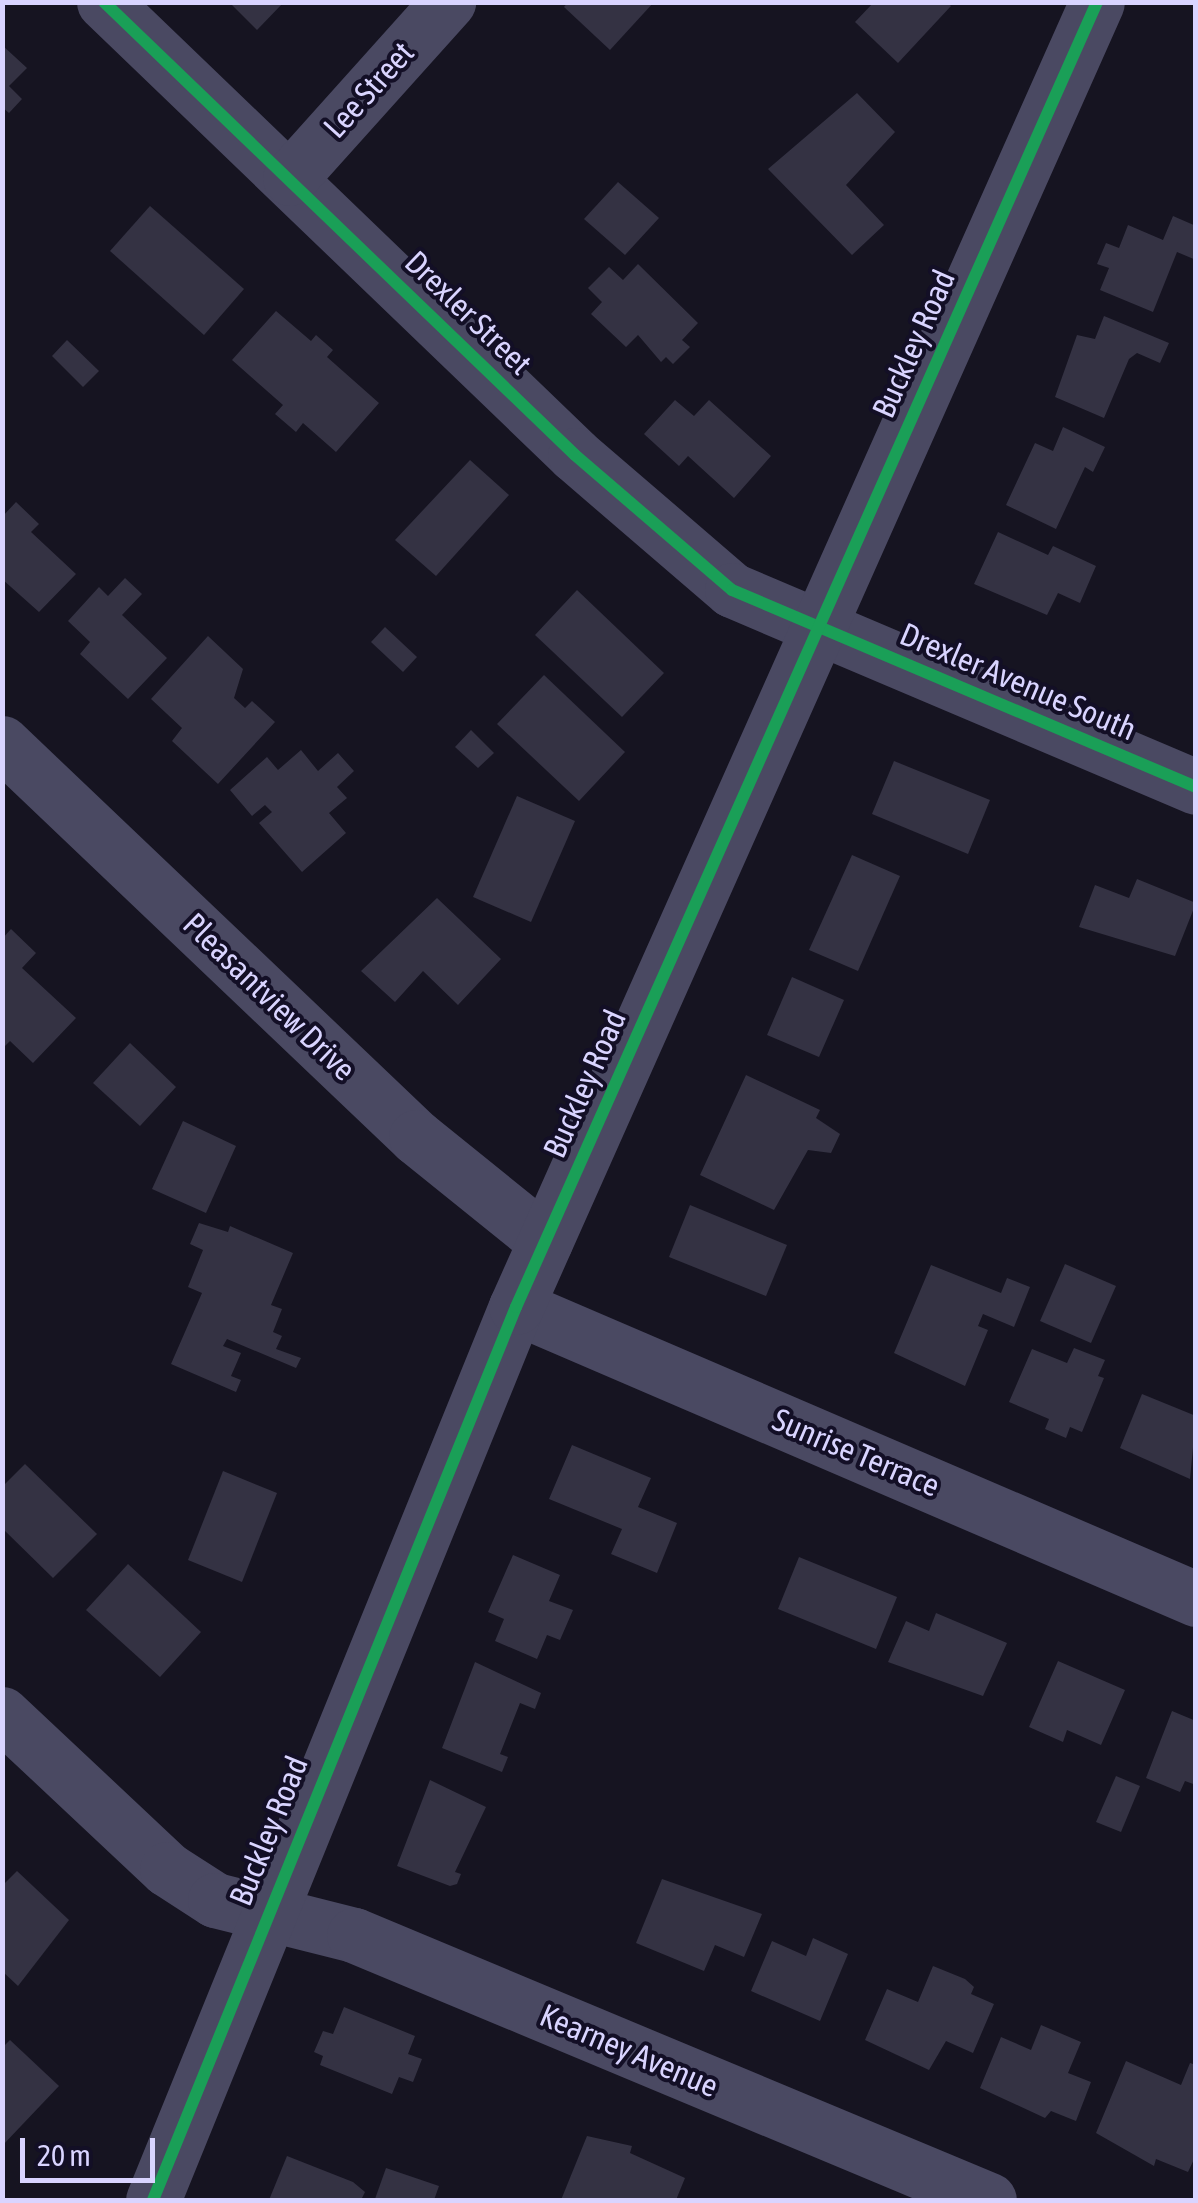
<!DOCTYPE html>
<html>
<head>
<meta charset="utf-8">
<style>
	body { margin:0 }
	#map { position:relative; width:1198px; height:2203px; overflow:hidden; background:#161421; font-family:"Asap Condensed",sans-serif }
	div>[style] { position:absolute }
	.building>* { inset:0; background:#343243 }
	.minor>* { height:55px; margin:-27.5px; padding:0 27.5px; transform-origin:27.5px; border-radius:27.5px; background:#4a4962 }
	.cycleway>* { height:12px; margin:-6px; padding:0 6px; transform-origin:6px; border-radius:6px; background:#1a9f57 }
	span { translate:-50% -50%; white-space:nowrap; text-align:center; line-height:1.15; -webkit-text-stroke:8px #130f26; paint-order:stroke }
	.street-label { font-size:32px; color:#d9d4ff }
	.frame { position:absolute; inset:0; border:5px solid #d9d4ff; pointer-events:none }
	.scale { position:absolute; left:20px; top:2138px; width:135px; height:45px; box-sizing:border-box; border:5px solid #d9d4ff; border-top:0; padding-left:12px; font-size:30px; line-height:35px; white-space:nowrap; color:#d9d4ff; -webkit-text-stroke:8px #130f26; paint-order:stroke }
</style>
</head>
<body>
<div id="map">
	<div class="building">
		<i style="clip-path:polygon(229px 2px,284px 2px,257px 30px)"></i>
		<i style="clip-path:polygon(568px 2px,654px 2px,610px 50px,564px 7px)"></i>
		<i style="clip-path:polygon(874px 2px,946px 2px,951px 6px,898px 63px,855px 22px)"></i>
		<i style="clip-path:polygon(2px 45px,27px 68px,9px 86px,22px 99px,9px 113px,2px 107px)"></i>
		<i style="clip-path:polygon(857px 93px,895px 132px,846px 185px,884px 225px,852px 255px,768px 169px)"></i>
		<i style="clip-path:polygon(618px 182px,659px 218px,625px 255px,584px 219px)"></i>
		<i style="clip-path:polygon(150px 206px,244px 289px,204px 335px,110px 251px)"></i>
		<i style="clip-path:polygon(1173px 216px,1196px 226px,1196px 260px,1177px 252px,1153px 312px,1100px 290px,1109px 268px,1097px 264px,1106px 243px,1119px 248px,1128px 225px,1163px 240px)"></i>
		<i style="clip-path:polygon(638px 264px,698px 323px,682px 340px,690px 347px,673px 364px,666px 357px,661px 362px,638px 335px,626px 347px,591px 314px,602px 302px,588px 288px,609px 267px,623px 280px)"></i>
		<i style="clip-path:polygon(276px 311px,311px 341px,316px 335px,333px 350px,327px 357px,379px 403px,336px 452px,303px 423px,296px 432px,275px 414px,283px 405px,232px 360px)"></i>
		<i style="clip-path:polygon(1104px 316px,1169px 343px,1160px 363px,1137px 353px,1129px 359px,1104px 418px,1055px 397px,1077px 335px,1095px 339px)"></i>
		<i style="clip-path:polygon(67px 340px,99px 371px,83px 387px,52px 356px)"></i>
		<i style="clip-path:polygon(675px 400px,694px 416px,709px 400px,771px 456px,734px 498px,688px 456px,679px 466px,644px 434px)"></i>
		<i style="clip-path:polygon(1063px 427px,1105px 447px,1093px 472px,1085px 467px,1056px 529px,1006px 505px,1035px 443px,1053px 451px)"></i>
		<i style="clip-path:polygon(470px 460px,509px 495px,436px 576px,395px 540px)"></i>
		<i style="clip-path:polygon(16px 502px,39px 524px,31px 532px,76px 574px,39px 612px,2px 579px,2px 517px)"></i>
		<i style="clip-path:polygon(998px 532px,1048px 555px,1053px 546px,1096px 566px,1080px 603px,1058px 593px,1047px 615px,974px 584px)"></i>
		<i style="clip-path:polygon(125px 578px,142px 594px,122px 615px,167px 658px,128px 699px,80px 654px,90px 642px,68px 621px,99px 587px,108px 596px)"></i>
		<i style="clip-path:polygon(577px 590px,664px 673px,622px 717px,535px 635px)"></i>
		<i style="clip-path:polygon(385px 627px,417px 657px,403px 672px,371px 642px)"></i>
		<i style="clip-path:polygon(208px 636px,243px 669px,234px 698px,245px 708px,252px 701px,275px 722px,218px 784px,172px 741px,182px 728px,151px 699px)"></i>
		<i style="clip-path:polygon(544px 675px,625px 752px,579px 801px,497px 724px)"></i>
		<i style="clip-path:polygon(471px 730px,494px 753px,478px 768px,455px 747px)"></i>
		<i style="clip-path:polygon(301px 750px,318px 771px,338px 753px,354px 771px,337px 787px,347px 798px,329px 813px,346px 833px,302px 872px,259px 823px,272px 812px,265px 805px,252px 816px,230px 790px,267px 757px,278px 770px)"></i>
		<i style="clip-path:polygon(894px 761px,990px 800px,968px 854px,872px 814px)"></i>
		<i style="clip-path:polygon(517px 796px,575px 821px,531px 922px,473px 897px)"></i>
		<i style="clip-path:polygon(852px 855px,900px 876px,858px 971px,809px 950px)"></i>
		<i style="clip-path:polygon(1137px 879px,1196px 903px,1175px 956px,1079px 927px,1095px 885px,1129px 898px)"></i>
		<i style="clip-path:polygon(437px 898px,501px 959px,458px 1005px,423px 971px,395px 1002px,361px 971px)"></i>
		<i style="clip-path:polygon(11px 929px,36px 953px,22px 968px,76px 1018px,33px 1063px,10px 1041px,2px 1049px,2px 939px)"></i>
		<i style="clip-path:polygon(792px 977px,844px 1000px,819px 1057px,767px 1035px)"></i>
		<i style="clip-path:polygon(130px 1043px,176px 1087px,140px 1126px,93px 1083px)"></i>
		<i style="clip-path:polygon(746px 1075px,820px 1110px,816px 1118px,840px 1134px,831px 1153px,808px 1150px,774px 1210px,700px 1175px)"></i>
		<i style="clip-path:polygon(183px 1121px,236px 1146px,206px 1213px,152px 1189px)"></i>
		<i style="clip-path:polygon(690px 1205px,787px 1245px,766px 1296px,669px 1257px)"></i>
		<i style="clip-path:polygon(199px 1223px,228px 1232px,230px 1226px,293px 1253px,271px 1305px,282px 1309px,273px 1332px,282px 1336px,276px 1349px,301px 1358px,296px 1368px,227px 1339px,223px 1346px,241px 1353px,231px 1376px,241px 1380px,236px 1392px,171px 1364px,202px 1293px,188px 1287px,203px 1250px,190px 1244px)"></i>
		<i style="clip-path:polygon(1065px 1264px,1116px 1286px,1091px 1343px,1040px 1321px)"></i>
		<i style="clip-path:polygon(931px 1265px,1001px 1293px,1007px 1278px,1030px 1287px,1014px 1327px,983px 1314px,978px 1326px,988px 1330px,965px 1386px,894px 1353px)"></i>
		<i style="clip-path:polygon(1074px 1348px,1105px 1360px,1098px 1376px,1104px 1378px,1082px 1432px,1070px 1427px,1066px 1438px,1045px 1429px,1049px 1419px,1009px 1402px,1032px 1349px,1067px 1363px)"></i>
		<i style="clip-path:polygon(1142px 1394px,1196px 1416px,1190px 1479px,1120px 1448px)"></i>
		<i style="clip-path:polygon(572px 1445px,651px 1478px,638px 1507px,677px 1523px,657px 1573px,611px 1554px,622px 1529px,549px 1499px)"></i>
		<i style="clip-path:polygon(25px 1464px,97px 1534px,53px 1578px,2px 1528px,2px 1487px)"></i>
		<i style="clip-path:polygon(223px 1471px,277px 1493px,242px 1582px,188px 1560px)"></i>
		<i style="clip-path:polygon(513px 1555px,560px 1575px,549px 1601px,573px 1610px,560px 1640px,547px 1635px,537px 1659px,495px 1641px,504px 1619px,488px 1612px)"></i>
		<i style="clip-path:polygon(799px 1557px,897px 1597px,876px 1649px,778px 1609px)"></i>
		<i style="clip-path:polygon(128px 1564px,201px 1632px,160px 1677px,86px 1610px)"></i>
		<i style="clip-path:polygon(936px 1613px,1007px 1643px,983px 1696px,888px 1662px,906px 1621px,929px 1631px)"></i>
		<i style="clip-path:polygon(1058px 1661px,1125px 1690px,1101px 1745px,1067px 1730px,1063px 1742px,1029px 1727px)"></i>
		<i style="clip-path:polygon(475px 1662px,541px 1693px,535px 1709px,520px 1703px,500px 1754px,508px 1757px,502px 1772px,442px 1748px)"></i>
		<i style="clip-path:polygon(1172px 1711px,1196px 1721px,1196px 1785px,1185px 1781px,1180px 1792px,1146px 1778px)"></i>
		<i style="clip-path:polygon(1116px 1776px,1140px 1786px,1121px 1832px,1096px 1822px)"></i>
		<i style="clip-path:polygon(430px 1780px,486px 1807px,455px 1872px,461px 1874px,457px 1884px,450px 1886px,397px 1866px)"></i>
		<i style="clip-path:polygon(17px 1871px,69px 1920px,18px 1986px,2px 1971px,2px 1886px)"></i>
		<i style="clip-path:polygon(662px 1879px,762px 1914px,744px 1957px,715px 1945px,704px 1971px,636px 1943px)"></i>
		<i style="clip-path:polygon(813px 1938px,848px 1954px,820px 2021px,751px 1991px,772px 1941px,806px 1956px)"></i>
		<i style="clip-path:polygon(933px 1966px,965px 1979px,974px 1987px,971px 1994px,994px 2004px,973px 2053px,946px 2041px,929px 2070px,865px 2040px,887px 1989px,918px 2002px)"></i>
		<i style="clip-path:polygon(344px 2007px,415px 2036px,408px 2054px,422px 2059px,413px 2082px,399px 2077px,392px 2094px,320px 2065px,323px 2056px,314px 2052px,323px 2031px,333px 2034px)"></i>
		<i style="clip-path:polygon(1041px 2025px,1081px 2042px,1068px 2073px,1091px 2082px,1076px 2121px,1051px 2111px,1045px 2118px,980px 2088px,1001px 2037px,1031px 2050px)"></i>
		<i style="clip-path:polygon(10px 2040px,59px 2086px,2px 2146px,2px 2048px)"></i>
		<i style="clip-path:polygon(1126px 2061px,1181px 2085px,1190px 2063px,1196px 2065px,1196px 2155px,1188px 2172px,1156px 2159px,1154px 2166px,1096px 2133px)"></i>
		<i style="clip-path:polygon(587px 2136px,632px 2146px,630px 2153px,685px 2178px,676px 2200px,561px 2200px)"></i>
		<i style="clip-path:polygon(287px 2156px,353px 2182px,365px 2192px,361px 2200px,269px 2200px)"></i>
		<i style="clip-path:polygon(386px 2168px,439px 2186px,434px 2200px,375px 2199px)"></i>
	</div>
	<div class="minor">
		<i style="left:104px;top:2px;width:653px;rotate:43.88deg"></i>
		<i style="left:575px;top:455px;width:207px;rotate:40.7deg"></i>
		<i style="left:732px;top:590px;width:504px;rotate:23deg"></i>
		<i style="left:290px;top:178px;width:237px;rotate:-48.1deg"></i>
		<i style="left:2px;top:743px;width:572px;rotate:43.58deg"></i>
		<i style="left:416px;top:1137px;width:166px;rotate:38.9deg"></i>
		<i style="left:516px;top:1307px;width:740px;rotate:23.24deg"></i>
		<i style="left:2px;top:1714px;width:226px;rotate:43.2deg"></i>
		<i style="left:167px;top:1869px;width:57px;rotate:32.9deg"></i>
		<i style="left:215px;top:1900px;width:143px;rotate:14.1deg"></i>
		<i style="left:354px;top:1935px;width:688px;rotate:22.65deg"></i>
		<i style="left:153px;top:2200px;width:964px;rotate:-67.88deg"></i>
		<i style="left:516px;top:1307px;width:1428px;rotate:-66deg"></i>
	</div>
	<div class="cycleway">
		<i style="left:104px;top:2px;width:653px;rotate:43.88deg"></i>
		<i style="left:575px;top:455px;width:207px;rotate:40.7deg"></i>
		<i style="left:732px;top:590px;width:504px;rotate:23deg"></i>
		<i style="left:153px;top:2200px;width:964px;rotate:-67.88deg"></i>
		<i style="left:516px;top:1307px;width:1428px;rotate:-66deg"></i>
	</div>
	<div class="street-label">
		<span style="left:369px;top:90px;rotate:-48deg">Lee Street</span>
		<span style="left:468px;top:313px;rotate:44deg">Drexler Street</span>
		<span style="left:914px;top:344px;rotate:-66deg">Buckley Road</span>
		<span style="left:1018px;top:682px;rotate:23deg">Drexler Avenue South</span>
		<span style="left:269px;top:997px;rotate:44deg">Pleasantview Drive</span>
		<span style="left:585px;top:1084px;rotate:-66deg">Buckley Road</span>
		<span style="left:856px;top:1453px;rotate:23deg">Sunrise Terrace</span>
		<span style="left:269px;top:1831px;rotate:-68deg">Buckley Road</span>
		<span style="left:629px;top:2051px;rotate:23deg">Kearney Avenue</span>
	</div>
	<div class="frame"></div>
	<div class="scale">20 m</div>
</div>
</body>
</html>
